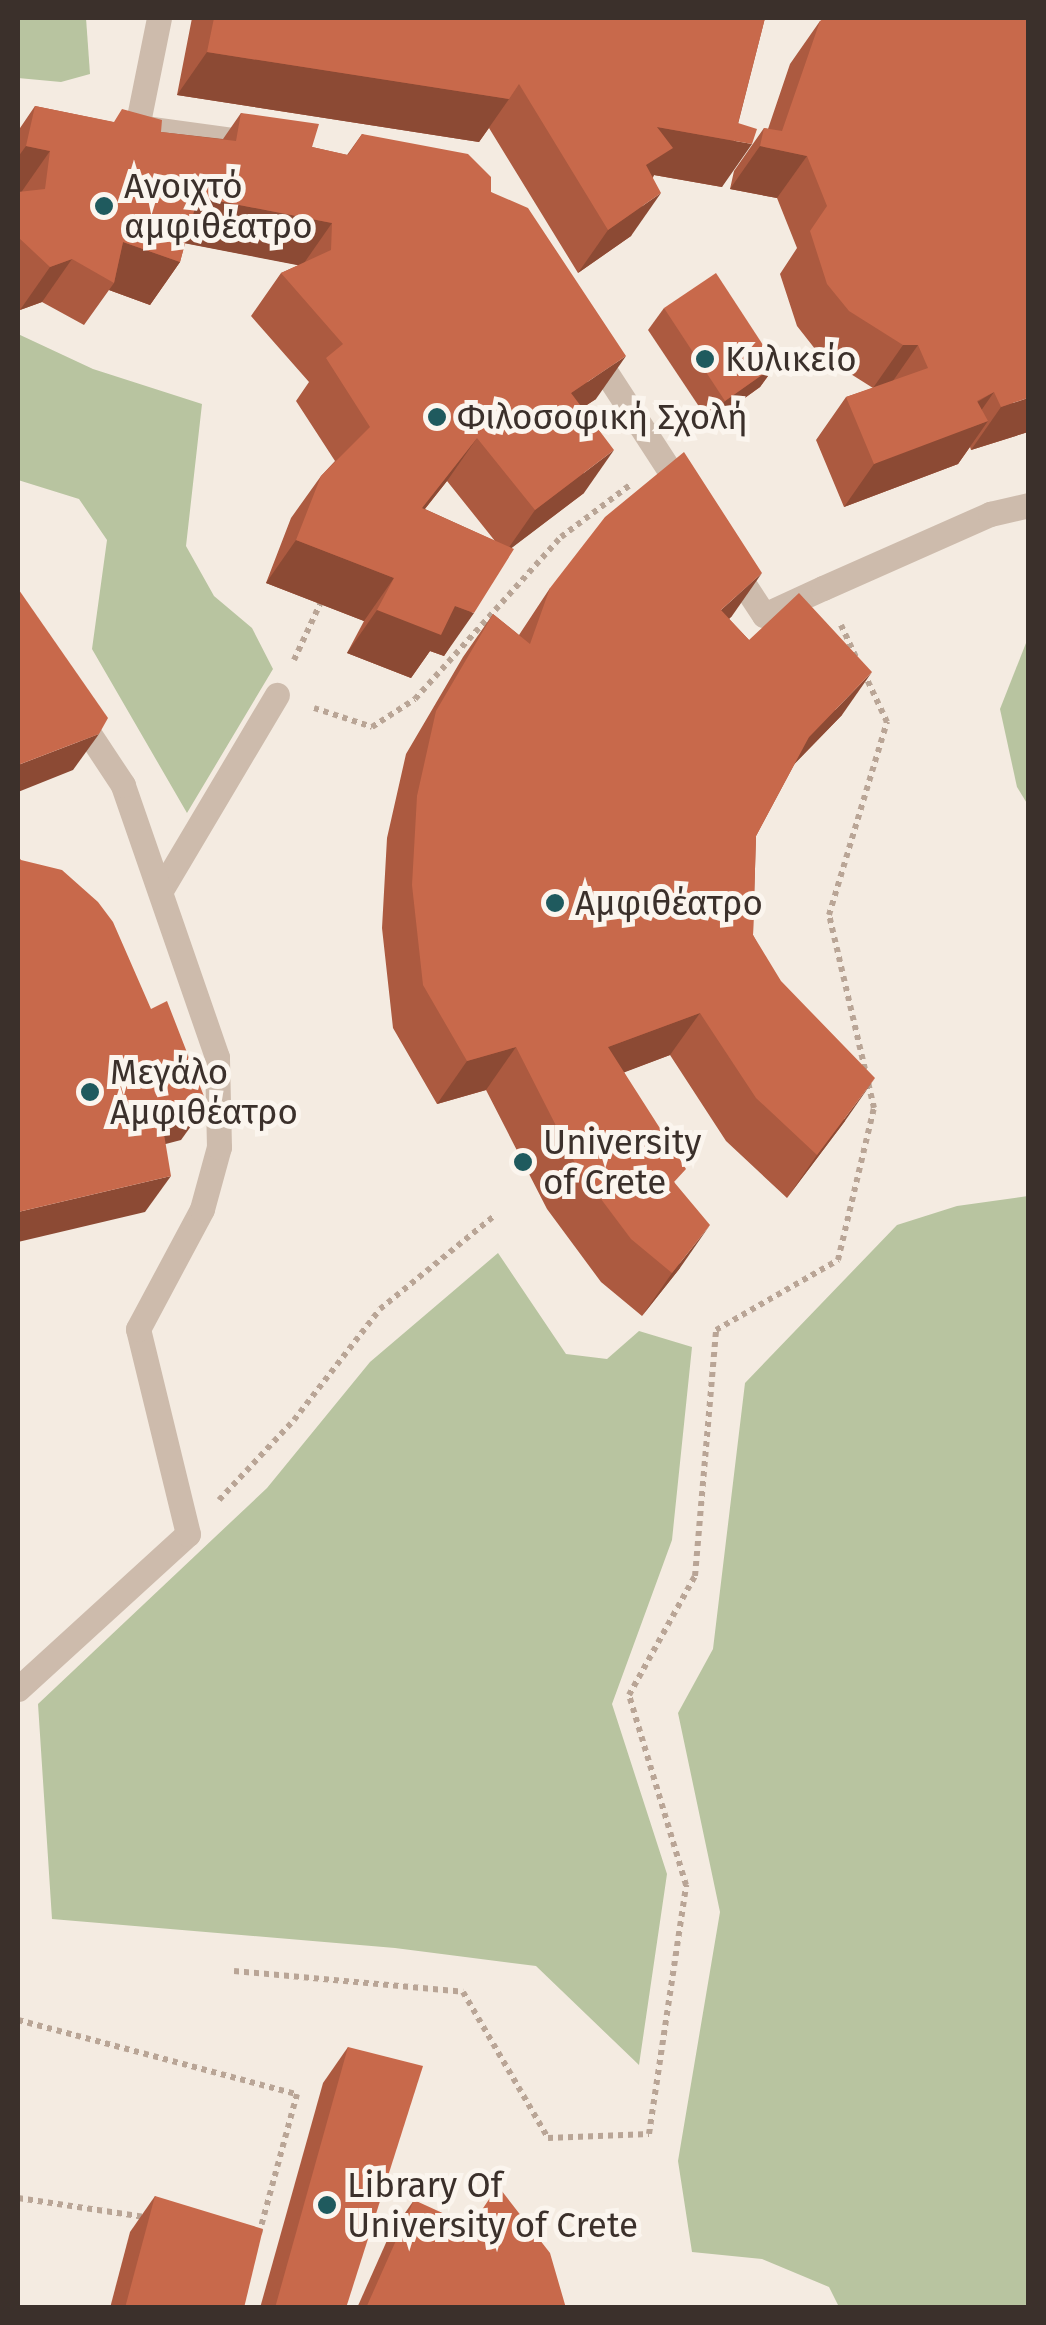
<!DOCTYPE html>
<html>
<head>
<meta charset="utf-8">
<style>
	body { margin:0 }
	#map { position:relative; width:1046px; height:2325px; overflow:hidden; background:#f4ebe1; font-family:"Fira Sans",sans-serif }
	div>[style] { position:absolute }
	.green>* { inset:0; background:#b8c4a0 }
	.path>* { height:6px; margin-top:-3px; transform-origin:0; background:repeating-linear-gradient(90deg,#b9a596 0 5px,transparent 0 10px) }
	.lane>* { height:25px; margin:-12.5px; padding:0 12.5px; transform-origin:12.5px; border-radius:12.5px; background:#cdbbac }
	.street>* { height:25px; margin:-12.5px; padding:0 12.5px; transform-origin:12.5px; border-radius:12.5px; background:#cdbbac }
	.wall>* { inset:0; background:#ac5a40 }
	.shaded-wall>* { inset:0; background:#8c4a34 }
	.building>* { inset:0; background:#c8694b }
	.dots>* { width:28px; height:28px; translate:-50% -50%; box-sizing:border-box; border:5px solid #fbf5ee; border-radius:50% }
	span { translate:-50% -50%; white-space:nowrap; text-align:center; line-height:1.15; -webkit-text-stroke:10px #fbf5ee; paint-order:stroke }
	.poi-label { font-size:35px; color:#3b302b }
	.left { translate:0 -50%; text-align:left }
	.frame { position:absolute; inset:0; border:20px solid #3b302b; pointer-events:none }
</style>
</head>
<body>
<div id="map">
	<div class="green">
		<i style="clip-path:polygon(18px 18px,86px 18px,90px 74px,61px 82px,18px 78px)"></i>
		<i style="clip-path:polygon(18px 334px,93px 369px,202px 404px,186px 546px,214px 596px,252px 628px,273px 669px,187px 813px,92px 649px,107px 540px,79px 499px,18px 480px)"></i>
		<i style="clip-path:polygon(1028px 638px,1028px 805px,1017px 787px,1000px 709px)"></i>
		<i style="clip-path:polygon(1028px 1196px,1028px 2307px,839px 2307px,829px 2287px,762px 2259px,692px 2252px,678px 2161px,720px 1912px,678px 1713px,713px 1649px,745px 1383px,897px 1225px,957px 1206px)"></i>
		<i style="clip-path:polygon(498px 1253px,566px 1354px,607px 1359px,639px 1331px,692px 1347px,672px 1540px,612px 1704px,667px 1874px,639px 2065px,536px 1966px,395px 1948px,52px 1919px,38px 1704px,267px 1488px,370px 1362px)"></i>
	</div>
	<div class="path">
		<i style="left:841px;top:625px;width:38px;rotate:65deg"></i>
		<i style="left:294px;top:660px;width:62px;rotate:-65.1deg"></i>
		<i style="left:314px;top:708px;width:61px;rotate:18.1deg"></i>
		<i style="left:372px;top:727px;width:51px;rotate:-33.1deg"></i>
		<i style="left:415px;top:699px;width:218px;rotate:-48deg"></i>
		<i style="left:561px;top:537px;width:86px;rotate:-37deg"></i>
		<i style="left:219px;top:1500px;width:110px;rotate:-46.8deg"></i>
		<i style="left:294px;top:1420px;width:140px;rotate:-52.2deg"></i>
		<i style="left:380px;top:1309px;width:146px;rotate:-39.2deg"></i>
		<i style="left:234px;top:1971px;width:230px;rotate:5.2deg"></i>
		<i style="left:463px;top:1992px;width:169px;rotate:59.8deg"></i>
		<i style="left:548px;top:2138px;width:101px;rotate:-2.3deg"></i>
		<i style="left:649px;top:2134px;width:252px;rotate:-81.5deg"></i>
		<i style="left:686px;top:1885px;width:198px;rotate:-106.7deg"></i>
		<i style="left:629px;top:1695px;width:136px;rotate:-61deg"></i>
		<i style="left:695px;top:1576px;width:247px;rotate:-85.1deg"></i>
		<i style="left:716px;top:1330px;width:141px;rotate:-29.8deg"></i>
		<i style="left:838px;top:1260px;width:156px;rotate:-76.7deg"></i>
		<i style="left:874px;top:1108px;width:198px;rotate:-103.1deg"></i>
		<i style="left:829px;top:915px;width:202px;rotate:-73.3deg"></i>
		<i style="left:887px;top:722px;width:52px;rotate:-115.1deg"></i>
		<i style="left:18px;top:2020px;width:289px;rotate:14.9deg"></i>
		<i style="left:297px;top:2094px;width:145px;rotate:105.2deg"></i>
		<i style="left:18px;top:2198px;width:128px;rotate:8.5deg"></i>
	</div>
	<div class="lane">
		<i style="left:159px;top:18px;width:111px;rotate:101.4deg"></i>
		<i style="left:137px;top:127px;width:118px;rotate:7.8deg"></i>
		<i style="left:592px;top:351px;width:171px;rotate:57deg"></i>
		<i style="left:731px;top:565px;width:60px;rotate:56.6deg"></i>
		<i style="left:764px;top:615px;width:65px;rotate:-24.6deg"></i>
	</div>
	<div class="street">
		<i style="left:823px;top:588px;width:183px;rotate:-23.9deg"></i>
		<i style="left:990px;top:514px;width:39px;rotate:-13deg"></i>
		<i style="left:161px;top:890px;width:227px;rotate:-59.3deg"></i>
		<i style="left:18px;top:1689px;width:230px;rotate:-42.4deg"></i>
		<i style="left:188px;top:1534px;width:211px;rotate:-103.7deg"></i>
		<i style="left:138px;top:1329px;width:136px;rotate:-61.9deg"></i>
		<i style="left:202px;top:1209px;width:64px;rotate:-74.7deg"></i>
		<i style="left:219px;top:1147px;width:90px;rotate:-91.3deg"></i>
		<i style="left:217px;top:1057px;width:288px;rotate:-109.1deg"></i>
		<i style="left:123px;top:785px;width:85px;rotate:-123.5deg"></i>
	</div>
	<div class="wall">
		<i style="clip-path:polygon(192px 18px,765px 18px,722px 187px,654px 175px,631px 236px,578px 273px,489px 128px,479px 142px,177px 95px)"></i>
		<i style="clip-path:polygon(820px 21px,1028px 432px,971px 450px,970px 447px,958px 464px,844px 507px,816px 440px,846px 397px,873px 388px,819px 354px,797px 326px,780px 274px,797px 248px,777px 198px,730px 189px,734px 171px,764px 128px,768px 129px,790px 64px)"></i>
		<i style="clip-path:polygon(evenodd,35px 106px,161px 132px,223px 139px,241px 113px,312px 147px,347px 155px,362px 134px,491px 192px,596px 399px,582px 408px,584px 493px,511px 548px,444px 656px,430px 651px,411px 678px,347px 653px,364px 621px,266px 583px,291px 518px,321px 476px,335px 461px,296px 401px,309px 382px,251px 316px,281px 273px,299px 265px,185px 243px,180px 262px,150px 305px,109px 290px,84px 325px,42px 302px,20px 310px,18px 307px,18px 131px,35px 106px,447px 481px,495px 541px,425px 509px,447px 481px)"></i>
		<i style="clip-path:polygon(664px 308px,776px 365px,760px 387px,710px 423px,648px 330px)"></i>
		<i style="clip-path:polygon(550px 588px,732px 616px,729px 619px,749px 640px,842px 715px,795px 763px,756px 836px,753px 935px,845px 1121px,787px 1198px,726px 1141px,670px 1055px,624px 1072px,675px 1184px,680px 1268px,642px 1316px,601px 1282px,547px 1209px,486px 1090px,437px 1104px,393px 1028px,382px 928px,387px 838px,406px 754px,463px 657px,493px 614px,519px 635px)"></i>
		<i style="clip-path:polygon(348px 2047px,346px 2308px,260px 2308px,323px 2083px)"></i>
		<i style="clip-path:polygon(155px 2196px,244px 2308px,110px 2308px,130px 2232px)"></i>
		<i style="clip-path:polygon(414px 2200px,566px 2308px,357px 2308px,389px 2236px)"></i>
	</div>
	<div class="shaded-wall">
		<i style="clip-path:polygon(207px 52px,509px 99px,479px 142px,177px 95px)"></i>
		<i style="clip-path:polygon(657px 127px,752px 144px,722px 187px,654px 175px,643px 191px,616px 208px)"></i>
		<i style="clip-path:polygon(26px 146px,50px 151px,20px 194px,18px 193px,18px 157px)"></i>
		<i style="clip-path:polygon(760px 146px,807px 156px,777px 198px,730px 189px)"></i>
		<i style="clip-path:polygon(661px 193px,631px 236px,578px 273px,608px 230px)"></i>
		<i style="clip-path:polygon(198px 197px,332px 223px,302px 266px,168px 240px)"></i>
		<i style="clip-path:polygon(123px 242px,180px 262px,150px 305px,109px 290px,114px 283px)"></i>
		<i style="clip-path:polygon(72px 259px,42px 302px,20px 310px,50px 267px)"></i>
		<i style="clip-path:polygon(903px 345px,918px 345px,888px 388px,873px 388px)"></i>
		<i style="clip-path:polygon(626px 356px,596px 399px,541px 435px,571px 393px)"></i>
		<i style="clip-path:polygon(776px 365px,760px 387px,710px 423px,725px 401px)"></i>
		<i style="clip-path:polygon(994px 392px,969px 428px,988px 421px,958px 464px,844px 507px,874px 464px)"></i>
		<i style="clip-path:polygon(1028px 398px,1028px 432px,971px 450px,1001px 407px)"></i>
		<i style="clip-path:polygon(477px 438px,447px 481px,392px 550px,422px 508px)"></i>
		<i style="clip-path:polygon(614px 450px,584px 493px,505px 553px,535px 510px)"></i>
		<i style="clip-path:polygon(296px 540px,394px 578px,364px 621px,266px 583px)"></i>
		<i style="clip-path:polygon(762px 573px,732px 616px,691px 653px,721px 610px)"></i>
		<i style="clip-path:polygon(455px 606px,474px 613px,444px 656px,430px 651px,411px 678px,347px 653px,377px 610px)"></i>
		<i style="clip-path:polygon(872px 672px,842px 715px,779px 780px,809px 737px)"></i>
		<i style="clip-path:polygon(99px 734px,73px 770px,18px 792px,18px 765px)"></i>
		<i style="clip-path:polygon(700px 1013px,670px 1055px,578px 1090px,608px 1047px)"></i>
		<i style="clip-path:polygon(516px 1047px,486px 1090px,437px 1104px,467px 1061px)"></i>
		<i style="clip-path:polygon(875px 1078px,845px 1121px,787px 1198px,817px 1155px)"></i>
		<i style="clip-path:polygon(207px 1104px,181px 1140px,135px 1152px,161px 1116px)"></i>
		<i style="clip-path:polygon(171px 1176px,145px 1212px,18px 1242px,18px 1212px)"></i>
		<i style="clip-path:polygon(710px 1225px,680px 1268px,642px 1316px,672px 1273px)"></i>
	</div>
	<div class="building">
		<i style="clip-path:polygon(214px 18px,765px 18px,738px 123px,757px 129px,752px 144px,657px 127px,673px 148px,646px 165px,661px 193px,608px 230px,519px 84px,509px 99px,207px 52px)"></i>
		<i style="clip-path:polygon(824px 18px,1028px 18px,1028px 398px,1001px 407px,994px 392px,977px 401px,988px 421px,874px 464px,846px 397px,928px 368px,918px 345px,903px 345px,849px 311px,827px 284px,810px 231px,827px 206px,807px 156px,760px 146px,764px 128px,782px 131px,820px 21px)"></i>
		<i style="clip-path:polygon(35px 106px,114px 122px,122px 109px,162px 120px,161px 132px,236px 141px,241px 113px,319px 124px,312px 147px,348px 155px,362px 134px,468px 154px,491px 177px,491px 192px,528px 208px,626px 356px,571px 393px,614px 450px,535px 510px,477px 438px,422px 508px,514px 549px,474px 613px,455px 606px,441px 635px,377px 610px,394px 578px,296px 540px,321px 476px,370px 427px,326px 358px,343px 344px,281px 273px,331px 250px,332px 223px,198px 197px,180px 262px,123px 242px,114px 283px,72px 259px,50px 267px,18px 237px,18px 192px,45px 189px,50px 151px,26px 146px)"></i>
		<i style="clip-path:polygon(716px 273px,776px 365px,725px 401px,664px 308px)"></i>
		<i style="clip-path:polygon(684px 452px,762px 573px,721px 610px,749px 640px,799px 593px,872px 672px,809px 737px,756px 836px,753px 935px,781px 981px,875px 1078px,817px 1155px,756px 1098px,700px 1013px,608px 1047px,686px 1169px,674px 1182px,710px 1225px,672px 1273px,631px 1239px,577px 1167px,516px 1047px,467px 1061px,423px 985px,412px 885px,417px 796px,436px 711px,493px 614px,530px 644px,550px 588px,605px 517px)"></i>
		<i style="clip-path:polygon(19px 590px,108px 718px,99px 734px,18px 765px,18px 591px)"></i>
		<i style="clip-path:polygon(18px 856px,21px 860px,62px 870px,98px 902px,113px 922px,151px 1009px,167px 1001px,207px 1104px,161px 1116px,171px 1176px,18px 1212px)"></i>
		<i style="clip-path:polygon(348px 2047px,423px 2066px,346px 2308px,275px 2308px)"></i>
		<i style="clip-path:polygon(498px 2186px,550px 2253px,566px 2308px,366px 2308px,414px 2200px,471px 2226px)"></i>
		<i style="clip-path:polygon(155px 2196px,263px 2229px,244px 2308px,125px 2308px)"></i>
	</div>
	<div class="dots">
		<i style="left:104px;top:206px;background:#1f5a5e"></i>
		<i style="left:705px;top:359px;background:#1f5a5e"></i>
		<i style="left:437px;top:417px;background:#1f5a5e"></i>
		<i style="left:555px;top:903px;background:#1f5a5e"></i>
		<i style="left:90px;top:1092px;background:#1f5a5e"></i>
		<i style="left:523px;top:1162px;background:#1f5a5e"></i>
		<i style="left:327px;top:2205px;background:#1f5a5e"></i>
	</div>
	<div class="poi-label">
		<span class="left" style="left:124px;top:206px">Ανοιχτό<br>αμφιθέατρο</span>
		<span class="left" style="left:725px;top:359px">Κυλικείο</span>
		<span class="left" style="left:457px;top:417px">Φιλοσοφική Σχολή</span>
		<span class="left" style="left:575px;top:903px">Αμφιθέατρο</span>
		<span class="left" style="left:110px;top:1092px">Μεγάλο<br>Αμφιθέατρο</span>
		<span class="left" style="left:543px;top:1162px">University<br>of Crete</span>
		<span class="left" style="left:347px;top:2205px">Library Of<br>University of Crete</span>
	</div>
	<div class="frame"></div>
</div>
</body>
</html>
